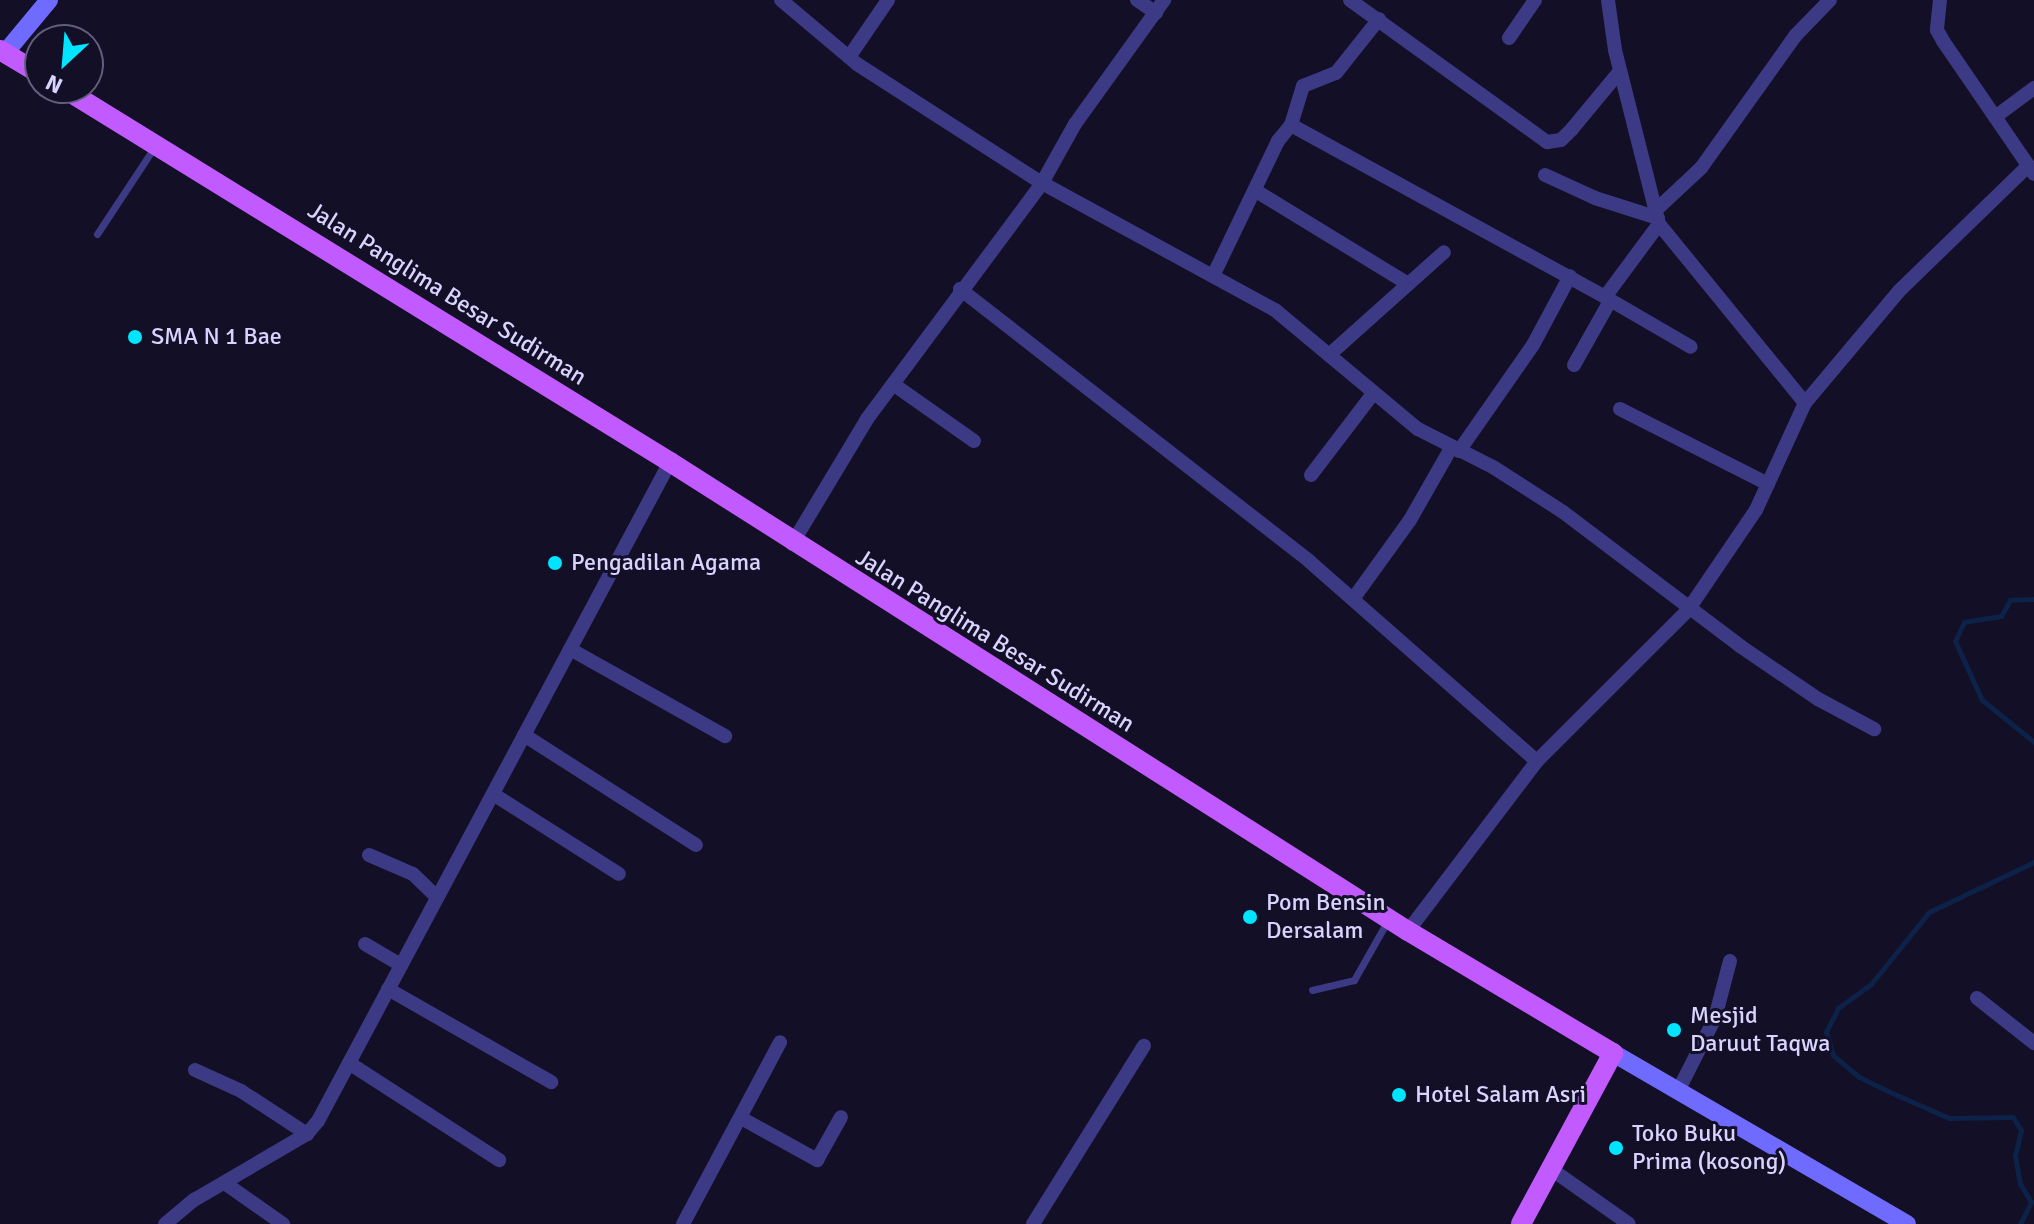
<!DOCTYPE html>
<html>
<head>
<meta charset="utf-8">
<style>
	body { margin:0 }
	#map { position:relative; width:2034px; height:1224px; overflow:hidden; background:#130f26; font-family:Signika,sans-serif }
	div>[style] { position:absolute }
	.stream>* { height:5px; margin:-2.5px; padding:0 2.5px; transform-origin:2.5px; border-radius:2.5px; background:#0c2248 }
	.lane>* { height:7px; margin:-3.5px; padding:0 3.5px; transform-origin:3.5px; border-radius:3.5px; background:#3d3a85 }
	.street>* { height:14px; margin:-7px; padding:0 7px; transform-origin:7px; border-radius:7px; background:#3d3a85 }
	.secondary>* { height:18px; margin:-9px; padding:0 9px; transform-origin:9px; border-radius:9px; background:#6f6bff }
	.primary>* { height:20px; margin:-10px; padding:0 10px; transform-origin:10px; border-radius:10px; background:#c25bff }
	.dots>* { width:22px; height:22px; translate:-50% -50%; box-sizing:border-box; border:4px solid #130f26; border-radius:50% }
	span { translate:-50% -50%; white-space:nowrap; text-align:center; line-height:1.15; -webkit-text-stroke:6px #130f26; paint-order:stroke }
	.street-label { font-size:24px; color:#d9d4ff }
	.poi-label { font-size:24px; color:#d9d4ff }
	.left { translate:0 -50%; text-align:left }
	.north { position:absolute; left:24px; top:24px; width:80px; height:80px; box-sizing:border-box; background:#130f26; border:2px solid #625e7d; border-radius:50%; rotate:206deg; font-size:22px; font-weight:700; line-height:32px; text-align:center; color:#d9d4ff }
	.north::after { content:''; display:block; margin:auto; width:28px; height:36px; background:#00e5ff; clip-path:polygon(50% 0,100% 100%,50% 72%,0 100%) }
</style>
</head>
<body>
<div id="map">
	<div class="stream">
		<i style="left:2034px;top:599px;width:24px;rotate:178deg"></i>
		<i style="left:2010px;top:600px;width:18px;rotate:119deg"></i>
		<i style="left:2001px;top:616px;width:37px;rotate:171deg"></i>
		<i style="left:1964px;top:622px;width:21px;rotate:115deg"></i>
		<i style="left:1955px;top:641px;width:65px;rotate:65.4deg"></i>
		<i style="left:1982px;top:700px;width:67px;rotate:38.9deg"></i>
		<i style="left:2020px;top:1224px;width:25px;rotate:-63deg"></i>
		<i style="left:2031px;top:1202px;width:21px;rotate:-121deg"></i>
		<i style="left:2020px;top:1184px;width:28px;rotate:-100deg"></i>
		<i style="left:2015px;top:1156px;width:27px;rotate:-77deg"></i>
		<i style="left:2021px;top:1130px;width:15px;rotate:-122deg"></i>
		<i style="left:2013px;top:1117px;width:64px;rotate:179.1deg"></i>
		<i style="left:1949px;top:1118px;width:62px;rotate:-156.3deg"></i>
		<i style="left:1892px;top:1093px;width:37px;rotate:-154deg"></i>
		<i style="left:1859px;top:1077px;width:34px;rotate:-140deg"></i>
		<i style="left:1833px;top:1055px;width:24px;rotate:-107deg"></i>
		<i style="left:1826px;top:1032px;width:27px;rotate:-63deg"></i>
		<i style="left:1838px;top:1008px;width:41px;rotate:-36deg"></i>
		<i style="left:1871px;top:984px;width:92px;rotate:-51.1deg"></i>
		<i style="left:1929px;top:912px;width:116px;rotate:-25.5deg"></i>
	</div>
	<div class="lane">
		<i style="left:97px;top:234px;width:105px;rotate:-56.6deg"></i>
		<i style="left:1312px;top:990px;width:43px;rotate:-13.4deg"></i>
		<i style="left:1354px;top:980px;width:69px;rotate:-60.5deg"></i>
	</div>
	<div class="street">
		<i style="left:781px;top:0;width:99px;rotate:40.1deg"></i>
		<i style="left:857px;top:64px;width:220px;rotate:32.8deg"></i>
		<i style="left:1042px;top:183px;width:265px;rotate:28.6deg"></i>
		<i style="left:1275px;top:310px;width:186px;rotate:39.8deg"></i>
		<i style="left:1418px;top:429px;width:84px;rotate:26.9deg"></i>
		<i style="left:1493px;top:467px;width:83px;rotate:32.7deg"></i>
		<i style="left:1563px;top:512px;width:222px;rotate:37.1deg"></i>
		<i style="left:1740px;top:646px;width:94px;rotate:34.2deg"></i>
		<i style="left:1818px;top:699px;width:64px;rotate:28.2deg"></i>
		<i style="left:1137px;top:0;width:23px;rotate:34deg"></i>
		<i style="left:1350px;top:0;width:243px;rotate:35.8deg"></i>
		<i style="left:1547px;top:142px;width:14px;rotate:-8deg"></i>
		<i style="left:1561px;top:140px;width:16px;rotate:-45deg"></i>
		<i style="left:1572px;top:129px;width:75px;rotate:-50.4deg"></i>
		<i style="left:1940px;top:0;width:30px;rotate:96deg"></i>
		<i style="left:1937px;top:30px;width:13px;rotate:61deg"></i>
		<i style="left:1943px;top:41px;width:161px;rotate:55.6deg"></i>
		<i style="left:1509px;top:38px;width:46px;rotate:-55.6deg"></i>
		<i style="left:849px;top:57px;width:69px;rotate:-55.6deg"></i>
		<i style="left:1995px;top:117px;width:49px;rotate:-36.6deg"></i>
		<i style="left:1291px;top:125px;width:41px;rotate:-72.9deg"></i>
		<i style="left:1303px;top:86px;width:35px;rotate:-22deg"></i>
		<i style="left:1336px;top:73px;width:69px;rotate:-51.5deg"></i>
		<i style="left:1545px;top:175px;width:55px;rotate:24.7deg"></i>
		<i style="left:1595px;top:198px;width:66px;rotate:17.6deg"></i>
		<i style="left:1256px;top:191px;width:177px;rotate:31.4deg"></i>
		<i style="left:1656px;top:210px;width:62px;rotate:-43deg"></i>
		<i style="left:1701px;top:168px;width:162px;rotate:-54.5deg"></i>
		<i style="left:1795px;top:36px;width:50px;rotate:-45.8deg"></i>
		<i style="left:1213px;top:276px;width:150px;rotate:-64.3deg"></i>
		<i style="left:1278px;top:141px;width:21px;rotate:-51deg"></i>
		<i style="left:1291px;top:125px;width:358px;rotate:28.7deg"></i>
		<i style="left:1605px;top:297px;width:91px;rotate:-53.5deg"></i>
		<i style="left:960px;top:289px;width:442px;rotate:37.9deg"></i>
		<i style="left:1309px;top:561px;width:303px;rotate:41.3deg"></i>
		<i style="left:1605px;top:297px;width:99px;rotate:30.2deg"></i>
		<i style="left:1329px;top:355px;width:154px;rotate:-41.8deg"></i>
		<i style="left:1574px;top:365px;width:73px;rotate:-60.6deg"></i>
		<i style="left:893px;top:384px;width:99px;rotate:35.1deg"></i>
		<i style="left:1805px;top:403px;width:146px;rotate:-50deg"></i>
		<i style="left:1899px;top:291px;width:180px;rotate:-44.1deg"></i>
		<i style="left:1620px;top:409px;width:166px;rotate:26.9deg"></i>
		<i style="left:1459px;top:451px;width:129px;rotate:-55.1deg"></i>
		<i style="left:1533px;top:345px;width:78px;rotate:-61.8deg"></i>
		<i style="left:1311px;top:475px;width:101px;rotate:-52.7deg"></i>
		<i style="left:792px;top:544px;width:146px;rotate:-59deg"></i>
		<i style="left:867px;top:419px;width:294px;rotate:-53.4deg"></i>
		<i style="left:1042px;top:183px;width:68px;rotate:-60.8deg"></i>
		<i style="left:1075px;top:124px;width:153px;rotate:-54.3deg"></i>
		<i style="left:1353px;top:599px;width:97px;rotate:-54.2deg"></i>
		<i style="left:1410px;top:520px;width:83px;rotate:-60.3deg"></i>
		<i style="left:570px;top:649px;width:178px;rotate:29.3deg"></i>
		<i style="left:524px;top:735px;width:204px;rotate:32.6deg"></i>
		<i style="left:493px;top:794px;width:149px;rotate:32.4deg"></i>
		<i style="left:369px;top:855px;width:48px;rotate:23.4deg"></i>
		<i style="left:413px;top:874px;width:33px;rotate:44deg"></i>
		<i style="left:1408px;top:931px;width:213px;rotate:-52.8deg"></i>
		<i style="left:1537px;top:761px;width:214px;rotate:-45deg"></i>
		<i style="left:1688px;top:610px;width:121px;rotate:-55.8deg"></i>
		<i style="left:1756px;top:510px;width:118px;rotate:-65.4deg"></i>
		<i style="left:1805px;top:403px;width:231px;rotate:-129.2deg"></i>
		<i style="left:1659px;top:224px;width:179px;rotate:-104.2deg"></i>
		<i style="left:1615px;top:50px;width:50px;rotate:-98deg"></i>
		<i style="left:365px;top:944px;width:42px;rotate:30.3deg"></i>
		<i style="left:388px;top:989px;width:188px;rotate:29.7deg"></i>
		<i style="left:1977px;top:998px;width:73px;rotate:38.3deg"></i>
		<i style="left:349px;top:1063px;width:179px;rotate:32.9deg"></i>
		<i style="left:195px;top:1070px;width:51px;rotate:24.5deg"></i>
		<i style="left:241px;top:1091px;width:79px;rotate:33.1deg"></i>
		<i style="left:1678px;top:1091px;width:82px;rotate:-63.1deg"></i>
		<i style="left:1715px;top:1018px;width:59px;rotate:-75.3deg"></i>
		<i style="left:743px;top:1119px;width:85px;rotate:29deg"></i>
		<i style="left:817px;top:1160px;width:49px;rotate:-60.8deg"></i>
		<i style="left:1551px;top:1169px;width:95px;rotate:35.2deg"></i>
		<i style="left:226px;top:1184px;width:70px;rotate:35.1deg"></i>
		<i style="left:165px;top:1224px;width:38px;rotate:-40deg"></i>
		<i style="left:194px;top:1200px;width:131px;rotate:-30.3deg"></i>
		<i style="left:307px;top:1134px;width:17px;rotate:-50deg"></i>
		<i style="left:318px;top:1121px;width:747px;rotate:-61.89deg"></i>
		<i style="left:683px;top:1224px;width:206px;rotate:-61.9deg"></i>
		<i style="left:1033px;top:1224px;width:210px;rotate:-58.1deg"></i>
	</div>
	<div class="secondary">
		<i style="left:5px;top:53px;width:69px;rotate:-50.3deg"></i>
		<i style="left:1613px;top:1053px;width:340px;rotate:30.2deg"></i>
	</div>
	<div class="primary">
		<i style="left:0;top:50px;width:47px;rotate:31deg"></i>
		<i style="left:63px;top:88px;width:713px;rotate:31.64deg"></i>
		<i style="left:670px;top:462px;width:874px;rotate:32.44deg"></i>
		<i style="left:1408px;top:931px;width:239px;rotate:30.8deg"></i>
		<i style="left:1613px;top:1053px;width:194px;rotate:118.3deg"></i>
	</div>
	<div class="dots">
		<i style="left:135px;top:337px;background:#00e5ff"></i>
		<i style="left:555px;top:563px;background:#00e5ff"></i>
		<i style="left:1250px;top:917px;background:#00e5ff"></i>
		<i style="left:1674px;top:1030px;background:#00e5ff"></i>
		<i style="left:1399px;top:1095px;background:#00e5ff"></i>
		<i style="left:1616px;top:1148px;background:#00e5ff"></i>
	</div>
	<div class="street-label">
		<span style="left:447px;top:294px;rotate:32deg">Jalan Panglima Besar Sudirman</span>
		<span style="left:995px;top:641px;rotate:32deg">Jalan Panglima Besar Sudirman</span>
	</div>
	<div class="poi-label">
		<span class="left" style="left:151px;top:337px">SMA N 1 Bae</span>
		<span class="left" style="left:571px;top:563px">Pengadilan Agama</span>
		<span class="left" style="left:1266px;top:917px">Pom Bensin<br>Dersalam</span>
		<span class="left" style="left:1690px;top:1030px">Mesjid<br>Daruut Taqwa</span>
		<span class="left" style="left:1415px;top:1095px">Hotel Salam Asri</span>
		<span class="left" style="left:1632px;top:1148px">Toko Buku<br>Prima (kosong)</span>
	</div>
	<div class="north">N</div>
</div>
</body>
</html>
